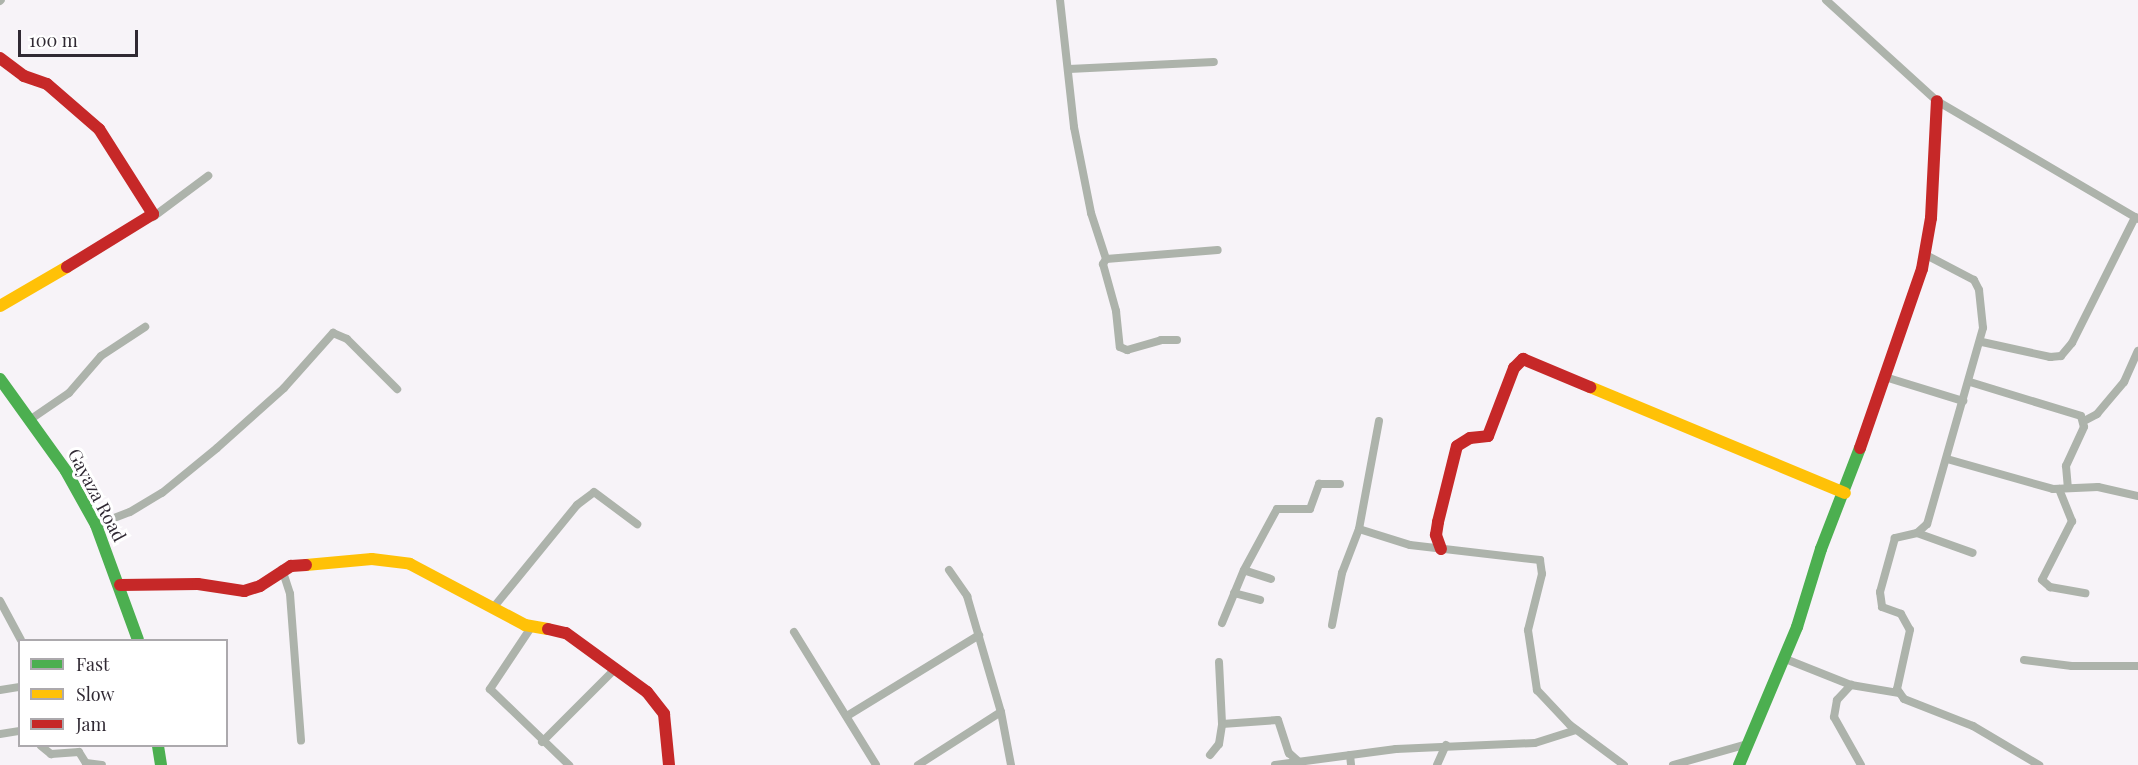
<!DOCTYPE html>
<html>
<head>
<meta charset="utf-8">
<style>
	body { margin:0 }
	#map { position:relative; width:2138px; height:765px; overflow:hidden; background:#f7f3f8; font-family:"Playfair Display",serif }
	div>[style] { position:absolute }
	.street>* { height:8px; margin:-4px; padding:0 4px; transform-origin:4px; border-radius:4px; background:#adb3ab }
	.fast>* { height:12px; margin:-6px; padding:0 6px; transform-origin:6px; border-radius:6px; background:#4caf50 }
	.slow>* { height:12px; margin:-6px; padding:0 6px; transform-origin:6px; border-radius:6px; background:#ffc107 }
	.jam>* { height:12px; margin:-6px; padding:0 6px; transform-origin:6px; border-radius:6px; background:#c62828 }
	span { translate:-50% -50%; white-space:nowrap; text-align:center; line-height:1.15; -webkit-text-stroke:6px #fff; paint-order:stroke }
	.street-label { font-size:18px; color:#302933 }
	.legend { position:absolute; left:18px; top:639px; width:210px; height:108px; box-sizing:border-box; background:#fff; border:2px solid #aca9ad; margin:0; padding:8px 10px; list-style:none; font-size:18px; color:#302933 }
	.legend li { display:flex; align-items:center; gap:12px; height:30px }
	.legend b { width:30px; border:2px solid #aca9ad }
	.scale { position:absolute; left:18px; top:30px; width:120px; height:27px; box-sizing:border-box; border:3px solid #302933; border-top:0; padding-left:8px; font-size:18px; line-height:21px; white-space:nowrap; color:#302933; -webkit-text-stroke:4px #fff; paint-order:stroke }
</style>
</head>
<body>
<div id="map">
	<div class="street">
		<i style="left:1060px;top:0;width:128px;rotate:83.7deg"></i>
		<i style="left:1074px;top:127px;width:88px;rotate:78.8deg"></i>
		<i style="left:1091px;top:213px;width:48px;rotate:71.9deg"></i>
		<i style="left:1106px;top:259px;width:112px;rotate:-4.6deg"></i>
		<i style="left:1826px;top:0;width:150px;rotate:42.3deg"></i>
		<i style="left:1937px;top:101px;width:233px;rotate:30.4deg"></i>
		<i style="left:0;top:1px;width:1px;rotate:-45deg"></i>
		<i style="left:1069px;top:69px;width:145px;rotate:-2.8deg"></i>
		<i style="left:153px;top:217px;width:69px;rotate:-36.7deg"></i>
		<i style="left:1926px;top:255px;width:54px;rotate:27.5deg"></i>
		<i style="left:1974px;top:280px;width:11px;rotate:63deg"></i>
		<i style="left:1979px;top:290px;width:38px;rotate:84deg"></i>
		<i style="left:1983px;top:328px;width:204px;rotate:105.9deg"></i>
		<i style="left:1927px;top:524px;width:13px;rotate:138deg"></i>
		<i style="left:1917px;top:533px;width:23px;rotate:167deg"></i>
		<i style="left:1895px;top:538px;width:56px;rotate:105.5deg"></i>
		<i style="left:1880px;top:592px;width:15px;rotate:82deg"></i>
		<i style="left:1882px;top:607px;width:20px;rotate:20deg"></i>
		<i style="left:1901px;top:614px;width:18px;rotate:61deg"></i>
		<i style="left:1910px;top:630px;width:60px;rotate:102.4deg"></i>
		<i style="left:1897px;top:689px;width:12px;rotate:55deg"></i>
		<i style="left:1904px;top:699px;width:74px;rotate:21.4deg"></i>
		<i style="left:1973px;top:726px;width:77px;rotate:30.6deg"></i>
		<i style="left:1106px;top:259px;width:6px;rotate:121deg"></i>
		<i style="left:1103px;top:264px;width:49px;rotate:74.5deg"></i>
		<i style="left:1116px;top:311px;width:36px;rotate:84deg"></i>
		<i style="left:1120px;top:347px;width:8px;rotate:23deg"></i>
		<i style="left:1127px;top:350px;width:35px;rotate:-16deg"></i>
		<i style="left:1161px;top:340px;width:16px"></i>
		<i style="left:1982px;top:342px;width:70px;rotate:12.4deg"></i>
		<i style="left:2050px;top:357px;width:11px;rotate:-5deg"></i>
		<i style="left:2061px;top:356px;width:17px;rotate:-50deg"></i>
		<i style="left:2072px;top:343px;width:141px;rotate:-63.4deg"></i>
		<i style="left:1885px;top:377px;width:82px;rotate:17.1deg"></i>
		<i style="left:1970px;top:382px;width:116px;rotate:17deg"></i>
		<i style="left:2081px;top:416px;width:11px;rotate:75deg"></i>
		<i style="left:2084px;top:427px;width:43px;rotate:114.8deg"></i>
		<i style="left:2066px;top:466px;width:22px;rotate:85deg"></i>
		<i style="left:31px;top:419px;width:46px;rotate:-34.4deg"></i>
		<i style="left:69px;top:393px;width:49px;rotate:-49.1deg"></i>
		<i style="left:101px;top:356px;width:53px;rotate:-33.4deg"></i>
		<i style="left:1379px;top:421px;width:110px;rotate:100.5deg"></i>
		<i style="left:1359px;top:529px;width:53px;rotate:17.4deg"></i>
		<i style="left:1410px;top:545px;width:131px;rotate:6.6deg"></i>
		<i style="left:1540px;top:560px;width:14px;rotate:82deg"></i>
		<i style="left:1542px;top:574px;width:58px;rotate:104deg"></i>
		<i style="left:1528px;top:630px;width:61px;rotate:81.5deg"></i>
		<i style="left:1537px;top:690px;width:48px;rotate:46.7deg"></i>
		<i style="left:1570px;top:725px;width:67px;rotate:36.5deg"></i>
		<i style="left:2084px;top:421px;width:15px;rotate:-28deg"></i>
		<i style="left:2097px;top:414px;width:42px;rotate:-49.8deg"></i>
		<i style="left:2124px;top:382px;width:34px;rotate:-66deg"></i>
		<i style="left:1947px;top:459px;width:110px;rotate:15.8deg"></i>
		<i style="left:2053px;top:489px;width:45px;rotate:-2.5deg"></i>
		<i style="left:2098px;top:487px;width:41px;rotate:12.7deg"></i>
		<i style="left:2059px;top:489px;width:35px;rotate:68deg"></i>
		<i style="left:2072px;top:521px;width:66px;rotate:117deg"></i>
		<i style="left:2042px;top:580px;width:11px;rotate:41deg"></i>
		<i style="left:2050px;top:587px;width:36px;rotate:10deg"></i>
		<i style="left:96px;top:525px;width:36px;rotate:-21deg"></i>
		<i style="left:130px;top:512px;width:37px;rotate:-31deg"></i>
		<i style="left:162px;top:493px;width:71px;rotate:-39.3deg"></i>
		<i style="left:217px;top:448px;width:90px;rotate:-41.8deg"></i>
		<i style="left:284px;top:388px;width:74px;rotate:-48.3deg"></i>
		<i style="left:333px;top:333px;width:15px;rotate:23deg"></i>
		<i style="left:347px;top:339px;width:71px;rotate:45deg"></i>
		<i style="left:1917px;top:533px;width:59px;rotate:19.7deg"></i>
		<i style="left:282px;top:569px;width:26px;rotate:72deg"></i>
		<i style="left:290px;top:594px;width:147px;rotate:85.7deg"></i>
		<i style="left:949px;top:570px;width:32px;rotate:55deg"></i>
		<i style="left:967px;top:596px;width:121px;rotate:73.7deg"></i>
		<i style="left:1001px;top:712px;width:54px;rotate:79.3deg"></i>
		<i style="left:1271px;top:579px;width:28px;rotate:-162deg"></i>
		<i style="left:1244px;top:570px;width:69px;rotate:-61.6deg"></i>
		<i style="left:1277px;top:509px;width:33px"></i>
		<i style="left:1310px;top:509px;width:27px;rotate:-70deg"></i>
		<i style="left:1319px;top:484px;width:21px"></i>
		<i style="left:1234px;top:593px;width:27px;rotate:15deg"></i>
		<i style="left:0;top:601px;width:44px;rotate:61.7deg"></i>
		<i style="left:493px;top:608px;width:133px;rotate:-50.8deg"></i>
		<i style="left:577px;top:505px;width:21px;rotate:-37deg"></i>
		<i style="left:594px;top:492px;width:54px;rotate:36.7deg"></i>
		<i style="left:1222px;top:623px;width:57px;rotate:-67.5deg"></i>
		<i style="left:1332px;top:625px;width:53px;rotate:-79.1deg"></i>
		<i style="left:1342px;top:573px;width:47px;rotate:-68.9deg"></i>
		<i style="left:532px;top:626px;width:76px;rotate:123.7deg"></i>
		<i style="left:490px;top:689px;width:110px;rotate:43.9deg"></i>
		<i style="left:794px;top:632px;width:156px;rotate:58.3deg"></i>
		<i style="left:1783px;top:658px;width:73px;rotate:21.7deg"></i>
		<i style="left:2024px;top:660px;width:48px;rotate:7.1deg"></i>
		<i style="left:2072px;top:666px;width:66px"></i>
		<i style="left:1219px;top:662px;width:62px;rotate:87.2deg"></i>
		<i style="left:1222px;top:724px;width:56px;rotate:-4.1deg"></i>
		<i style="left:1278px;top:720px;width:35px;rotate:72deg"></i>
		<i style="left:1289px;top:753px;width:12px;rotate:42deg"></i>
		<i style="left:0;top:690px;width:20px;rotate:-9deg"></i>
		<i style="left:847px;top:716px;width:155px;rotate:-31.5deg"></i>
		<i style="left:0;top:734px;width:20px;rotate:-9deg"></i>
		<i style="left:542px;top:742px;width:105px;rotate:-45deg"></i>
		<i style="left:41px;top:746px;width:13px;rotate:39deg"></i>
		<i style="left:51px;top:754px;width:28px;rotate:-4deg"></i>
		<i style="left:79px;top:752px;width:13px;rotate:58deg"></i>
		<i style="left:86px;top:763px;width:16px;rotate:7deg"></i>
		<i style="left:1210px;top:755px;width:14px;rotate:-51deg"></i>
		<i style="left:1219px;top:744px;width:20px;rotate:-81deg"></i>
		<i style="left:1350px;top:755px;width:10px;rotate:84deg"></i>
		<i style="left:918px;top:765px;width:98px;rotate:-32.6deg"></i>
		<i style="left:1275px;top:765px;width:122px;rotate:-7.5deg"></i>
		<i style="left:1396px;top:749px;width:139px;rotate:-2.5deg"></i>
		<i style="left:1535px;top:743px;width:43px;rotate:-17.6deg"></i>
		<i style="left:1437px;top:765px;width:22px;rotate:-66deg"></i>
		<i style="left:1673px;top:765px;width:77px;rotate:-15.8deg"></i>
		<i style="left:1861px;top:765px;width:55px;rotate:-119.4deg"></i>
		<i style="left:1834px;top:717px;width:17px;rotate:-80deg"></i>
		<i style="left:1837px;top:700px;width:21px;rotate:-47deg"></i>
		<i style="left:1851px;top:685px;width:49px;rotate:9.5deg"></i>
	</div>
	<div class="fast">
		<i style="left:0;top:379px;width:113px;rotate:54.3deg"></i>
		<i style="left:66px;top:471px;width:62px;rotate:60.9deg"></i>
		<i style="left:96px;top:525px;width:122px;rotate:69.9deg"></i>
		<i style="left:158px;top:746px;width:19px;rotate:81deg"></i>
		<i style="left:1739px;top:765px;width:150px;rotate:-67.2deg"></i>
		<i style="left:1797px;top:627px;width:82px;rotate:-72.9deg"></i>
		<i style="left:1821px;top:549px;width:108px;rotate:-68.9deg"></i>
	</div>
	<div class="slow">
		<i style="left:0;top:306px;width:78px;rotate:-30.2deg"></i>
		<i style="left:1590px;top:387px;width:276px;rotate:22.6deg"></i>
		<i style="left:306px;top:565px;width:66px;rotate:-5.2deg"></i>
		<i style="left:372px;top:559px;width:38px;rotate:7deg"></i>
		<i style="left:410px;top:564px;width:130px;rotate:27.9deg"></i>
		<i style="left:525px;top:625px;width:23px;rotate:10deg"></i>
	</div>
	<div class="jam">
		<i style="left:0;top:58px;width:30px;rotate:37deg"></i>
		<i style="left:24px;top:76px;width:24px;rotate:19deg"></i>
		<i style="left:47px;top:84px;width:69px;rotate:40.9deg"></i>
		<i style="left:99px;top:129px;width:101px;rotate:57.6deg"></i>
		<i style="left:153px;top:214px;width:101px;rotate:148.4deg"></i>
		<i style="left:1860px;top:448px;width:189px;rotate:-70.9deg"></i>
		<i style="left:1922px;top:269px;width:52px;rotate:-80deg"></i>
		<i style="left:1931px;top:218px;width:117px;rotate:-87.1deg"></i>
		<i style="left:1441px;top:549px;width:15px;rotate:-110deg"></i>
		<i style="left:1436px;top:535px;width:13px;rotate:-81deg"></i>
		<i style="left:1438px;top:522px;width:78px;rotate:-76deg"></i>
		<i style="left:1457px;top:446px;width:15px;rotate:-32deg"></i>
		<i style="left:1470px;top:438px;width:18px;rotate:-6deg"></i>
		<i style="left:1488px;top:436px;width:73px;rotate:-69.1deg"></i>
		<i style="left:1514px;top:368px;width:13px;rotate:-45deg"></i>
		<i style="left:1523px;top:359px;width:73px;rotate:22.7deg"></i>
		<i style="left:120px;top:585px;width:78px;rotate:-0.7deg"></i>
		<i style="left:198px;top:584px;width:47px;rotate:8.7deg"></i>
		<i style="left:244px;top:591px;width:17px;rotate:-17deg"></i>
		<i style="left:260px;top:586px;width:37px;rotate:-33deg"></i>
		<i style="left:291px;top:566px;width:15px;rotate:-4deg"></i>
		<i style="left:548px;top:629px;width:18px;rotate:13deg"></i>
		<i style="left:566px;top:633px;width:100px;rotate:36.1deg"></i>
		<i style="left:647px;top:692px;width:28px;rotate:52deg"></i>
		<i style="left:664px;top:714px;width:51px;rotate:84.4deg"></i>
	</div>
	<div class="street-label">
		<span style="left:97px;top:495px;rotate:62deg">Gayaza Road</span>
	</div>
	<ul class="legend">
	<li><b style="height:8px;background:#4caf50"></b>Fast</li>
	<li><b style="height:8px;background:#ffc107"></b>Slow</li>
	<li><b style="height:8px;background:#c62828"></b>Jam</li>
	</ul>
	<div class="scale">100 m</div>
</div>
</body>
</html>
